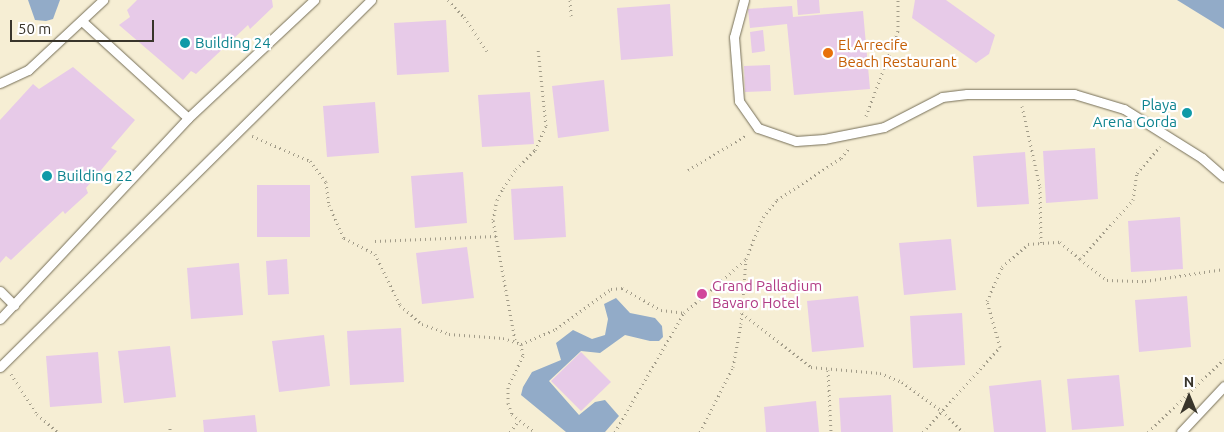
<!DOCTYPE html>
<html>
<head>
<meta charset="utf-8">
<style>
	body { margin:0 }
	#map { position:relative; width:1224px; height:432px; overflow:hidden; background:#f6eed4; font-family:Ubuntu,sans-serif }
	div>[style] { position:absolute }
	.water>* { inset:0; background:#92abc8 }
	.building>* { inset:0; background:#e7cae8 }
	.path>* { height:3px; margin-top:-1.5px; transform-origin:0; background:repeating-linear-gradient(90deg,#a29c89 0 1px,transparent 0 5px) }
	.roads { filter:drop-shadow(0 0 1px #756e57) drop-shadow(0 0 1px #756e57) }
	.lane>* { height:9px; margin:-4.5px; padding:0 4.5px; transform-origin:4.5px; border-radius:4.5px; background:#fff }
	.dots>* { width:14px; height:14px; translate:-50% -50%; box-sizing:border-box; border:2px solid #fff; border-radius:50% }
	span { translate:-50% -50%; white-space:nowrap; text-align:center; line-height:1.15; -webkit-text-stroke:4.5px #fff; paint-order:stroke }
	.culture-label { font-size:15px; color:#0d838f }
	.left { translate:0 -50%; text-align:left }
	.right { translate:-100% -50%; text-align:right }
	.food-label { font-size:15px; color:#c56008 }
	.hotel-label { font-size:15px; color:#b23c85 }
	.north { position:absolute; left:1164px; top:372px; width:50px; height:50px; -webkit-text-stroke:4px #fff; paint-order:stroke; rotate:0deg; font-size:14px; font-weight:700; line-height:20px; text-align:center; color:#39352b }
	.north::after { content:''; display:block; margin:auto; width:18px; height:22px; background:#39352b; clip-path:polygon(50% 0,100% 100%,50% 72%,0 100%) }
	.scale { position:absolute; left:10px; top:20px; width:144px; height:22px; box-sizing:border-box; border:2px solid #39352b; border-top:0; padding-left:6px; font-size:15px; line-height:18px; white-space:nowrap; color:#39352b; -webkit-text-stroke:4px #fff; paint-order:stroke }
</style>
</head>
<body>
<div id="map">
	<div class="water">
		<i style="clip-path:polygon(28px 0,60px 0,53px 19px,46px 21px,35px 20px)"></i>
		<i style="clip-path:polygon(1177px 0,1224px 0,1224px 29px)"></i>
		<i style="clip-path:polygon(616px 298px,630px 313px,655px 318px,662px 326px,663px 337px,659px 341px,650px 341px,625px 335px,600px 353px,581px 351px,549px 381px,579px 415px,595px 402px,605px 400px,619px 416px,605px 432px,566px 432px,521px 395px,523px 387px,532px 372px,561px 360px,556px 343px,573px 330px,592px 339px,605px 335px,608px 319px,604px 304px)"></i>
	</div>
	<div class="building">
		<i style="clip-path:polygon(137px 0,272px 0,273px 7px,250px 29px,248px 25px,196px 74px,191px 71px,183px 80px,119px 25px,130px 17px,127px 10px)"></i>
		<i style="clip-path:polygon(797px 0,819px 0,820px 13px,798px 15px)"></i>
		<i style="clip-path:polygon(915px 0,946px 0,995px 35px,989px 54px,976px 63px,912px 18px)"></i>
		<i style="clip-path:polygon(670px 4px,673px 56px,621px 60px,617px 8px)"></i>
		<i style="clip-path:polygon(792px 6px,793px 17px,863px 11px,870px 89px,794px 95px,787px 24px,750px 28px,748px 9px)"></i>
		<i style="clip-path:polygon(446px 20px,449px 72px,397px 75px,394px 23px)"></i>
		<i style="clip-path:polygon(763px 30px,765px 51px,752px 53px,750px 32px)"></i>
		<i style="clip-path:polygon(770px 65px,771px 91px,745px 92px,744px 66px)"></i>
		<i style="clip-path:polygon(73px 67px,135px 120px,111px 148px,117px 151px,86px 188px,88px 193px,65px 214px,63px 211px,11px 260px,6px 256px,0 263px,0 120px,33px 84px,39px 89px)"></i>
		<i style="clip-path:polygon(604px 80px,609px 131px,558px 138px,552px 86px)"></i>
		<i style="clip-path:polygon(530px 92px,534px 144px,482px 147px,478px 95px)"></i>
		<i style="clip-path:polygon(375px 102px,379px 153px,327px 157px,323px 106px)"></i>
		<i style="clip-path:polygon(1095px 148px,1098px 199px,1046px 203px,1043px 151px)"></i>
		<i style="clip-path:polygon(1025px 152px,1029px 204px,977px 207px,973px 156px)"></i>
		<i style="clip-path:polygon(463px 172px,467px 223px,415px 228px,411px 176px)"></i>
		<i style="clip-path:polygon(257px 185px,310px 185px,310px 237px,257px 237px)"></i>
		<i style="clip-path:polygon(563px 186px,566px 237px,514px 240px,511px 189px)"></i>
		<i style="clip-path:polygon(1180px 217px,1183px 269px,1131px 272px,1128px 221px)"></i>
		<i style="clip-path:polygon(951px 239px,956px 290px,904px 295px,899px 243px)"></i>
		<i style="clip-path:polygon(467px 247px,474px 298px,422px 304px,416px 253px)"></i>
		<i style="clip-path:polygon(287px 259px,289px 294px,268px 295px,266px 261px)"></i>
		<i style="clip-path:polygon(239px 263px,243px 315px,191px 319px,187px 268px)"></i>
		<i style="clip-path:polygon(858px 296px,864px 347px,812px 352px,807px 301px)"></i>
		<i style="clip-path:polygon(1187px 296px,1191px 347px,1139px 352px,1135px 300px)"></i>
		<i style="clip-path:polygon(962px 313px,965px 365px,913px 368px,910px 316px)"></i>
		<i style="clip-path:polygon(401px 328px,404px 382px,350px 385px,347px 331px)"></i>
		<i style="clip-path:polygon(324px 335px,330px 386px,279px 392px,272px 341px)"></i>
		<i style="clip-path:polygon(170px 346px,176px 397px,124px 403px,118px 351px)"></i>
		<i style="clip-path:polygon(98px 352px,102px 403px,50px 407px,46px 356px)"></i>
		<i style="clip-path:polygon(581px 352px,611px 382px,581px 411px,551px 381px)"></i>
		<i style="clip-path:polygon(1119px 375px,1124px 426px,1072px 430px,1067px 379px)"></i>
		<i style="clip-path:polygon(1041px 380px,1046px 432px,994px 432px,989px 386px)"></i>
		<i style="clip-path:polygon(891px 395px,893px 432px,841px 432px,839px 398px)"></i>
		<i style="clip-path:polygon(816px 401px,819px 432px,766px 432px,764px 407px)"></i>
		<i style="clip-path:polygon(255px 415px,257px 432px,204px 432px,203px 420px)"></i>
	</div>
	<div class="path">
		<i style="left:448px;top:0;width:23px;rotate:47deg"></i>
		<i style="left:464px;top:17px;width:41px;rotate:55.9deg"></i>
		<i style="left:570px;top:0;width:16px;rotate:86deg"></i>
		<i style="left:1022px;top:106px;width:83px;rotate:77.5deg"></i>
		<i style="left:1040px;top:187px;width:56px;rotate:89deg"></i>
		<i style="left:866px;top:116px;width:91px;rotate:-69.4deg"></i>
		<i style="left:898px;top:31px;width:31px;rotate:-90deg"></i>
		<i style="left:252px;top:136px;width:63px;rotate:23.3deg"></i>
		<i style="left:310px;top:161px;width:26px;rotate:53deg"></i>
		<i style="left:326px;top:182px;width:23px;rotate:83deg"></i>
		<i style="left:329px;top:205px;width:36px;rotate:66deg"></i>
		<i style="left:344px;top:238px;width:35px;rotate:27deg"></i>
		<i style="left:375px;top:254px;width:57px;rotate:63.9deg"></i>
		<i style="left:400px;top:305px;width:29px;rotate:41deg"></i>
		<i style="left:422px;top:324px;width:29px;rotate:20deg"></i>
		<i style="left:449px;top:334px;width:54px;rotate:4.2deg"></i>
		<i style="left:503px;top:338px;width:19px;rotate:18deg"></i>
		<i style="left:521px;top:344px;width:12px;rotate:81deg"></i>
		<i style="left:523px;top:356px;width:34px;rotate:116deg"></i>
		<i style="left:508px;top:387px;width:16px;rotate:90deg"></i>
		<i style="left:508px;top:403px;width:12px;rotate:70deg"></i>
		<i style="left:512px;top:414px;width:29px;rotate:38deg"></i>
		<i style="left:688px;top:170px;width:69px;rotate:-30.7deg"></i>
		<i style="left:375px;top:241px;width:121px;rotate:-2.4deg"></i>
		<i style="left:1080px;top:259px;width:34px;rotate:38deg"></i>
		<i style="left:1107px;top:280px;width:38px;rotate:2deg"></i>
		<i style="left:1145px;top:281px;width:80px;rotate:-8.6deg"></i>
		<i style="left:742px;top:313px;width:88px;rotate:38deg"></i>
		<i style="left:811px;top:367px;width:69px;rotate:5deg"></i>
		<i style="left:880px;top:373px;width:24px;rotate:22deg"></i>
		<i style="left:902px;top:382px;width:49px;rotate:35.9deg"></i>
		<i style="left:942px;top:411px;width:30px;rotate:45deg"></i>
		<i style="left:515px;top:340px;width:122px;rotate:-100.4deg"></i>
		<i style="left:493px;top:220px;width:20px;rotate:-79deg"></i>
		<i style="left:497px;top:200px;width:13px;rotate:-63deg"></i>
		<i style="left:503px;top:188px;width:23px;rotate:-56deg"></i>
		<i style="left:516px;top:169px;width:27px;rotate:-45deg"></i>
		<i style="left:535px;top:150px;width:26px;rotate:-65deg"></i>
		<i style="left:546px;top:126px;width:77px;rotate:-95.9deg"></i>
		<i style="left:521px;top:344px;width:38px;rotate:-23deg"></i>
		<i style="left:556px;top:329px;width:68px;rotate:-36deg"></i>
		<i style="left:611px;top:289px;width:11px;rotate:-5deg"></i>
		<i style="left:622px;top:288px;width:45px;rotate:29.4deg"></i>
		<i style="left:661px;top:310px;width:23px;rotate:7deg"></i>
		<i style="left:684px;top:313px;width:81px;rotate:-41deg"></i>
		<i style="left:828px;top:370px;width:62px;rotate:87.2deg"></i>
		<i style="left:11px;top:374px;width:48px;rotate:57deg"></i>
		<i style="left:37px;top:414px;width:28px;rotate:41deg"></i>
		<i style="left:170px;top:428px;width:4px;rotate:90deg"></i>
		<i style="left:510px;top:432px;width:15px;rotate:-53deg"></i>
		<i style="left:615px;top:432px;width:138px;rotate:-59.9deg"></i>
		<i style="left:700px;top:432px;width:73px;rotate:-63.1deg"></i>
		<i style="left:733px;top:367px;width:44px;rotate:-79.5deg"></i>
		<i style="left:741px;top:324px;width:65px;rotate:-85.6deg"></i>
		<i style="left:746px;top:259px;width:45px;rotate:-68deg"></i>
		<i style="left:763px;top:217px;width:22px;rotate:-51deg"></i>
		<i style="left:777px;top:200px;width:77px;rotate:-33.3deg"></i>
		<i style="left:841px;top:158px;width:13px;rotate:-51deg"></i>
		<i style="left:923px;top:432px;width:115px;rotate:-47.8deg"></i>
		<i style="left:1000px;top:347px;width:48px;rotate:-105.8deg"></i>
		<i style="left:987px;top:301px;width:37px;rotate:-66deg"></i>
		<i style="left:1002px;top:267px;width:35px;rotate:-41deg"></i>
		<i style="left:1028px;top:244px;width:32px;rotate:-4deg"></i>
		<i style="left:1060px;top:242px;width:26px;rotate:40deg"></i>
		<i style="left:1080px;top:259px;width:79px;rotate:-48.1deg"></i>
		<i style="left:1133px;top:200px;width:27px;rotate:-82deg"></i>
		<i style="left:1137px;top:173px;width:35px;rotate:-49deg"></i>
		<i style="left:1148px;top:432px;width:105px;rotate:-43.8deg"></i>
	</div>
	<div class="roads">
		<div class="lane">
			<i style="left:744px;top:0;width:38px;rotate:105deg"></i>
			<i style="left:734px;top:37px;width:64px;rotate:85.5deg"></i>
			<i style="left:739px;top:101px;width:33px;rotate:55deg"></i>
			<i style="left:758px;top:128px;width:40px;rotate:18.9deg"></i>
			<i style="left:796px;top:141px;width:28px;rotate:-4deg"></i>
			<i style="left:824px;top:139px;width:61px;rotate:-11.3deg"></i>
			<i style="left:884px;top:127px;width:65px;rotate:-27.3deg"></i>
			<i style="left:942px;top:97px;width:25px;rotate:-7deg"></i>
			<i style="left:967px;top:94px;width:107px"></i>
			<i style="left:1074px;top:94px;width:52px;rotate:16.7deg"></i>
			<i style="left:1124px;top:109px;width:92px;rotate:32.1deg"></i>
			<i style="left:1202px;top:158px;width:29px;rotate:41deg"></i>
			<i style="left:83px;top:22px;width:142px;rotate:42.4deg"></i>
			<i style="left:0;top:83px;width:31px;rotate:-25deg"></i>
			<i style="left:28px;top:70px;width:103px;rotate:-43deg"></i>
			<i style="left:0;top:291px;width:20px;rotate:45deg"></i>
			<i style="left:0;top:319px;width:275px;rotate:-46.9deg"></i>
			<i style="left:188px;top:118px;width:173px;rotate:-43.1deg"></i>
			<i style="left:0;top:367px;width:522px;rotate:-44.69deg"></i>
			<i style="left:1181px;top:432px;width:63px;rotate:-46.9deg"></i>
		</div>
	</div>
	<div class="dots">
		<i style="left:185px;top:43px;background:#0f9aa8"></i>
		<i style="left:828px;top:53px;background:#e8710a"></i>
		<i style="left:1187px;top:113px;background:#0f9aa8"></i>
		<i style="left:47px;top:176px;background:#0f9aa8"></i>
		<i style="left:702px;top:294px;background:#d1479c"></i>
	</div>
	<div class="culture-label">
		<span class="left" style="left:195px;top:43px">Building 24</span>
		<span class="right" style="left:1177px;top:113px">Playa<br>Arena Gorda</span>
		<span class="left" style="left:57px;top:176px">Building 22</span>
	</div>
	<div class="food-label">
		<span class="left" style="left:838px;top:53px">El Arrecife<br>Beach Restaurant</span>
	</div>
	<div class="hotel-label">
		<span class="left" style="left:712px;top:294px">Grand Palladium<br>Bavaro Hotel</span>
	</div>
	<div class="north">N</div>
	<div class="scale">50 m</div>
</div>
</body>
</html>
